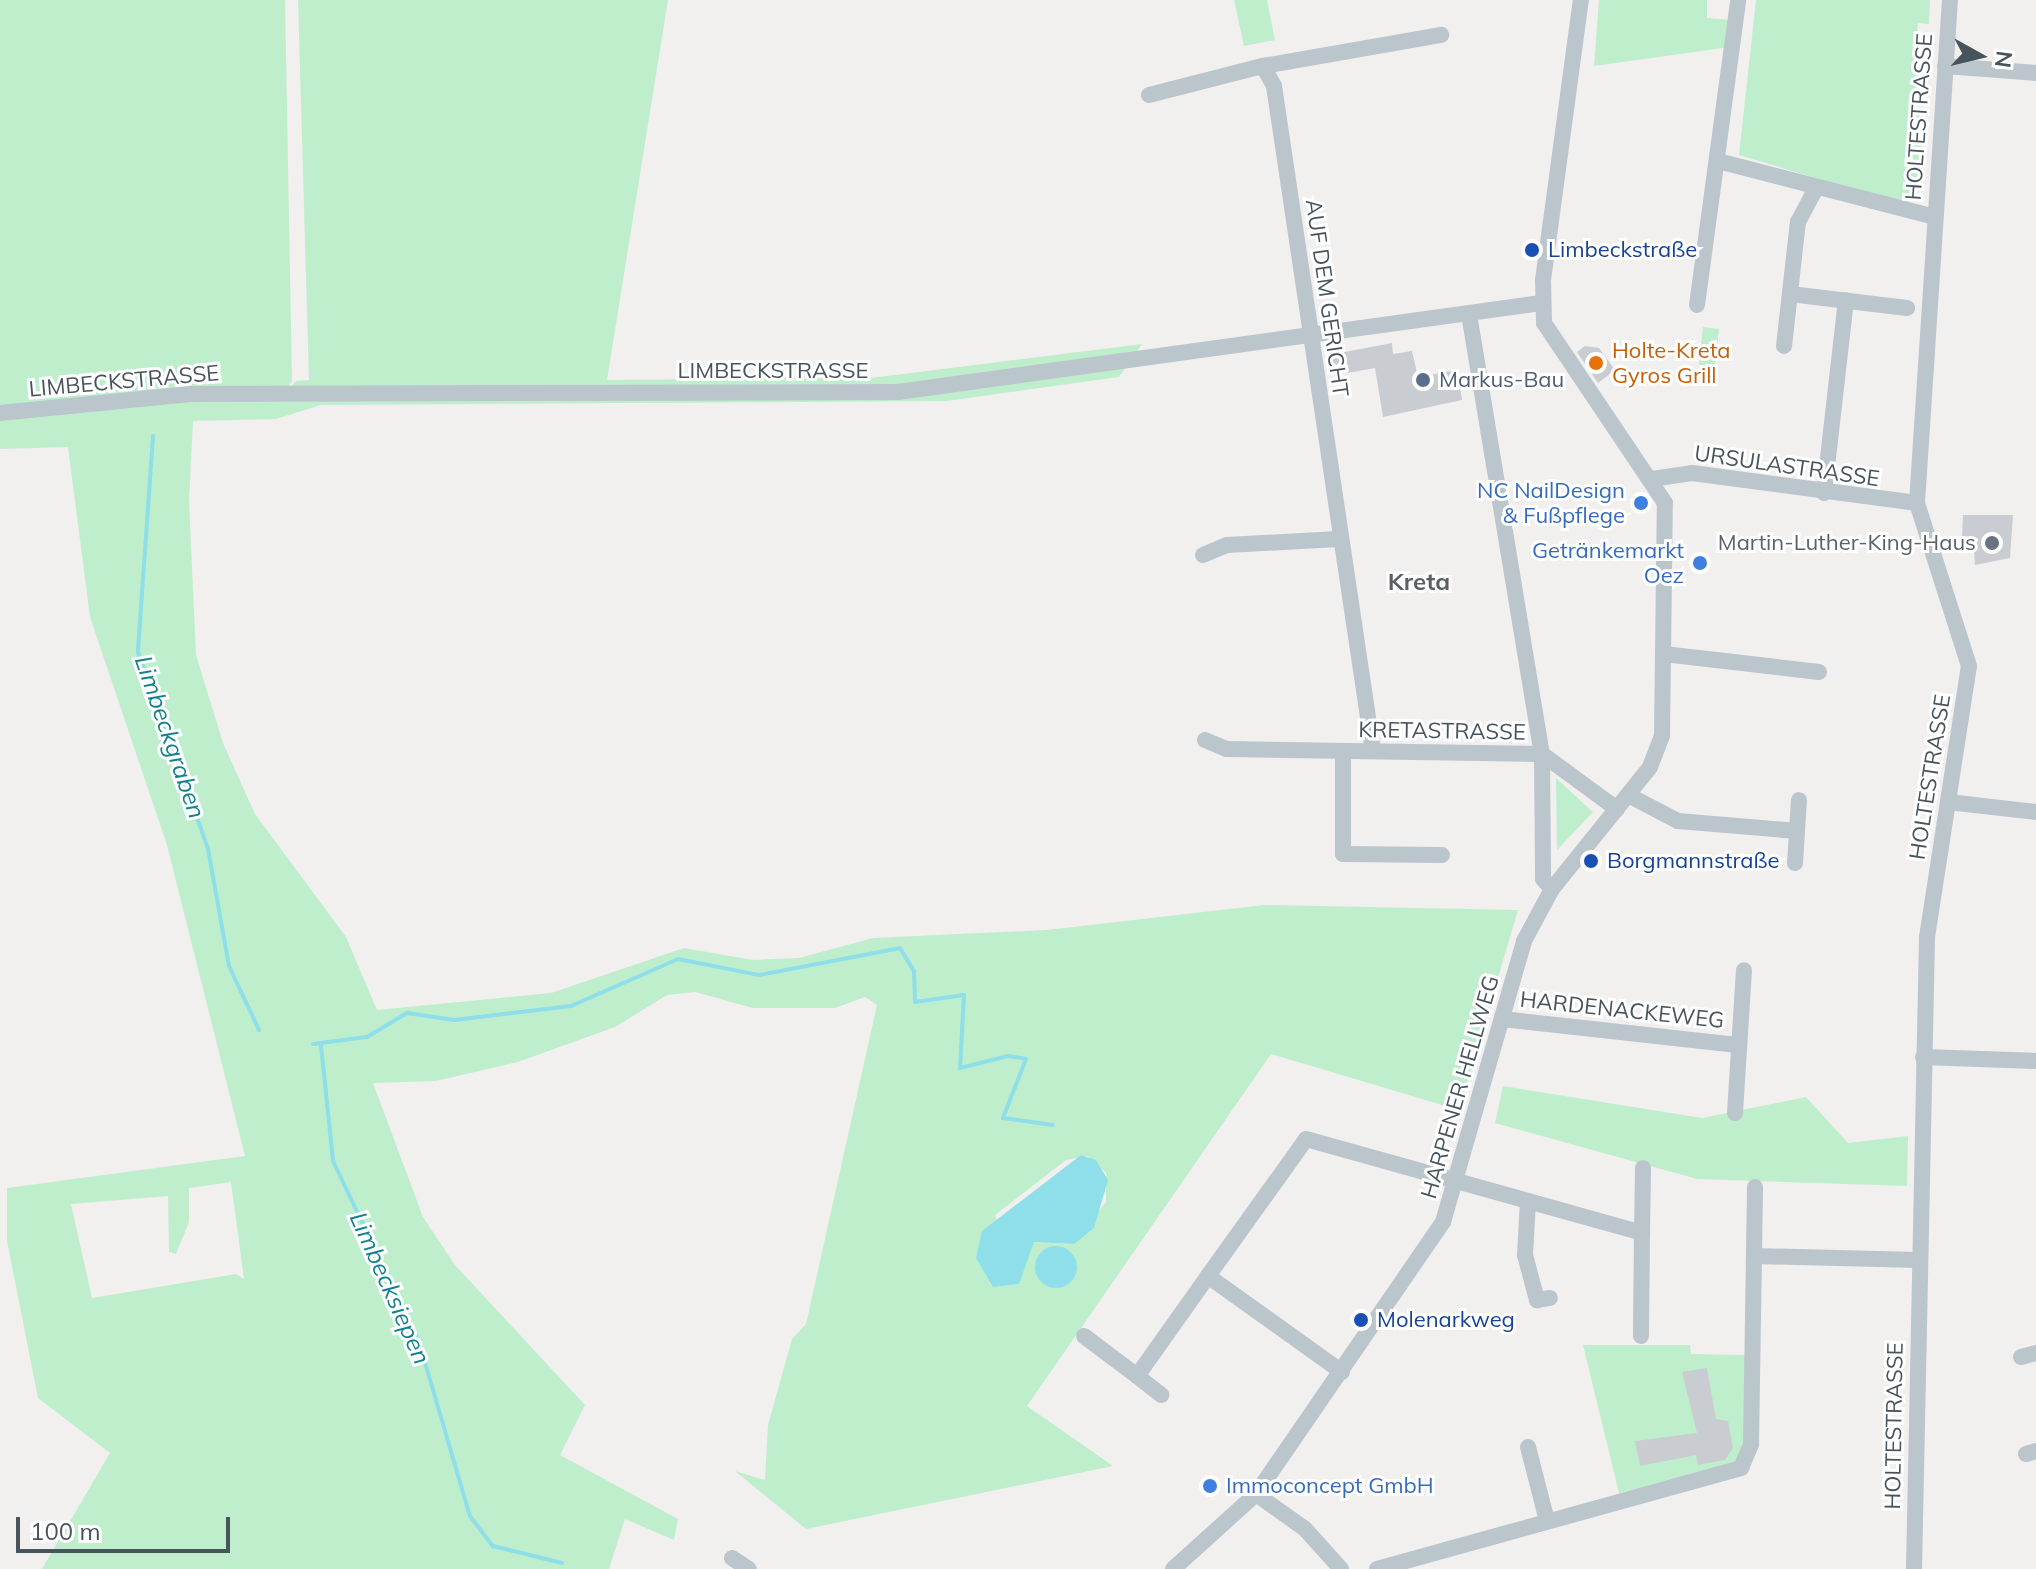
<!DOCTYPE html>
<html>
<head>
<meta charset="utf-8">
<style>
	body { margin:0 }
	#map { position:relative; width:2036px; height:1569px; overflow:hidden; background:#f2efef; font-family:Mulish,sans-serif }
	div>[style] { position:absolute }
	.green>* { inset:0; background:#bfeecd }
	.water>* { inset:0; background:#8edfe9 }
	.round { border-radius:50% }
	.stream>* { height:4px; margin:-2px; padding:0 2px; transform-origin:2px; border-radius:2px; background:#8edfe9 }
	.building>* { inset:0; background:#c9cdd2 }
	.minor>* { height:16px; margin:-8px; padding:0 8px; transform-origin:8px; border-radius:8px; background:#bbc5cc }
	.dots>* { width:22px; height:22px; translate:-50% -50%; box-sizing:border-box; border:4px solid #fff; border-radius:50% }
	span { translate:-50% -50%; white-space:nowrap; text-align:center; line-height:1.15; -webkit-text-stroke:6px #fff; paint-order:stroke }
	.street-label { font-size:22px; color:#48545c }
	.transit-label { font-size:22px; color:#164399 }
	.left { translate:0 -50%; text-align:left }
	.food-label { font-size:22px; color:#c56008 }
	.service-label { font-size:22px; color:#4e5e75 }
	.shop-label { font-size:22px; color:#366cbe }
	.right { translate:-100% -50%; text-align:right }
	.worship-label { font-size:22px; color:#5b616d }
	.neighbourhood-label { font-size:24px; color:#5c6064; font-weight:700 }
	.water-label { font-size:24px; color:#11818f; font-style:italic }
	.north { position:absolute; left:1940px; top:16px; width:80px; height:80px; -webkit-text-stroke:6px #fff; paint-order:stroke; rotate:98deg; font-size:22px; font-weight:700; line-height:32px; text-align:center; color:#48545c }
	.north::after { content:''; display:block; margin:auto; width:28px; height:36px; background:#48545c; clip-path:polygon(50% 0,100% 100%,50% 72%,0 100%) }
	.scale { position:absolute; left:16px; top:1517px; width:214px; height:36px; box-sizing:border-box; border:4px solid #48545c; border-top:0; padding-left:10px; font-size:24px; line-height:28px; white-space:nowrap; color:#48545c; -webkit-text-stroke:6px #fff; paint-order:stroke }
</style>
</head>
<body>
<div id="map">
	<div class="green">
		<i style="clip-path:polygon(evenodd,0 0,285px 0,292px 381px,281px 398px,296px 381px,309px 380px,298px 0,668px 0,607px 380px,871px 378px,1142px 344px,1119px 377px,947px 401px,321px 405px,276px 419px,193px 421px,189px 501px,196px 655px,223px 743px,255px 814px,346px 937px,377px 1010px,551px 993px,684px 948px,753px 960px,799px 958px,873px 938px,1047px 930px,1264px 905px,1518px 910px,1459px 1110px,1271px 1054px,1027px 1406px,1113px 1466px,806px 1529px,735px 1471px,765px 1480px,768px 1425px,792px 1339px,806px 1324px,877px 1005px,865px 997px,835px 1008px,753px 1008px,695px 992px,667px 995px,615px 1027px,518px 1062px,436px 1081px,373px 1083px,423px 1217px,455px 1265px,585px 1405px,560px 1455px,678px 1519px,674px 1540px,625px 1519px,609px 1569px,42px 1569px,110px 1453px,38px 1398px,7px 1241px,7px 1188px,245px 1156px,167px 845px,90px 617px,68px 447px,0 449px,0 0,1088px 1156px,1106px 1173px,1106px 1202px,1074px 1244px,1033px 1242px,1018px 1284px,995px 1215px,1066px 1160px,1088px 1156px,0 0,231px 1182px,244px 1279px,236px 1274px,92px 1298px,71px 1204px,168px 1196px,169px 1252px,176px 1254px,189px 1222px,189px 1188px,231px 1182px)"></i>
		<i style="clip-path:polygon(1234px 0,1267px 0,1275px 40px,1244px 46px)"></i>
		<i style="clip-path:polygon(1599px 0,1707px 0,1707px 18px,1731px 20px,1730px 47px,1594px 66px)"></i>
		<i style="clip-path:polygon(1756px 0,1930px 0,1929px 24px,1918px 23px,1916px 44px,1927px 46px,1924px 91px,1912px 90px,1910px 108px,1923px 110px,1917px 201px,1886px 199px,1739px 155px)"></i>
		<i style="clip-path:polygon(1703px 327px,1719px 329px,1713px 386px,1697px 385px)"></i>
		<i style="clip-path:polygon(1556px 778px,1593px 812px,1557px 850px)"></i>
		<i style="clip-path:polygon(1503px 1086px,1702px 1118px,1806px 1097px,1848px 1143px,1908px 1136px,1907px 1186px,1697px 1179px,1495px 1123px)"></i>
		<i style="clip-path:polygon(1583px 1345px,1690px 1345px,1691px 1354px,1745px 1355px,1745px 1455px,1737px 1465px,1619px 1493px)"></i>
	</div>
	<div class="water">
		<i style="clip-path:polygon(1081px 1155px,1096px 1160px,1108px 1180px,1094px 1228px,1074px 1244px,1034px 1242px,1019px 1284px,993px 1287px,976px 1258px,982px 1231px)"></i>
		<i class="round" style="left:1035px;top:1246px;width:42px;height:42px"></i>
	</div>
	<div class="stream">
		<i style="left:153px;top:436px;width:217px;rotate:94deg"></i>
		<i style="left:138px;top:652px;width:209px;rotate:70.4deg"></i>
		<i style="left:208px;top:849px;width:119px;rotate:79.8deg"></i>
		<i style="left:229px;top:966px;width:71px;rotate:64.9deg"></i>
		<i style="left:313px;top:1044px;width:54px;rotate:-7.4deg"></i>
		<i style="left:367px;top:1037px;width:47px;rotate:-31deg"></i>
		<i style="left:407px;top:1013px;width:48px;rotate:8.5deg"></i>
		<i style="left:454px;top:1020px;width:118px;rotate:-6.8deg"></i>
		<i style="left:571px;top:1006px;width:117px;rotate:-23.7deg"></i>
		<i style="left:678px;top:959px;width:83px;rotate:11.2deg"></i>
		<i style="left:759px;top:975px;width:144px;rotate:-10.8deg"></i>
		<i style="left:900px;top:948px;width:27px;rotate:59deg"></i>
		<i style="left:914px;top:971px;width:31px;rotate:88deg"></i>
		<i style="left:915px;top:1002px;width:49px;rotate:-8.1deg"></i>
		<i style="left:964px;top:995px;width:73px;rotate:93.1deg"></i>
		<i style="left:960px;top:1068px;width:49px;rotate:-14deg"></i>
		<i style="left:1008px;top:1056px;width:18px;rotate:9deg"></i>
		<i style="left:1026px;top:1059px;width:63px;rotate:111.3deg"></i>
		<i style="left:1003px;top:1118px;width:50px;rotate:8deg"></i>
		<i style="left:321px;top:1046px;width:116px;rotate:84deg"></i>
		<i style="left:333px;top:1161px;width:200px;rotate:64.6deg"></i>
		<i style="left:419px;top:1342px;width:181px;rotate:73.7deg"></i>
		<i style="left:470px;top:1516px;width:38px;rotate:53deg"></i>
		<i style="left:493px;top:1546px;width:71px;rotate:13.8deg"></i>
	</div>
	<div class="building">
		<i style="clip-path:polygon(1392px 343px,1393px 354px,1412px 351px,1418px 377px,1457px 370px,1462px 400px,1383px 417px,1375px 368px,1348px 373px,1346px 363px,1331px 366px,1329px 355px)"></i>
		<i style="clip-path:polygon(1585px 346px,1599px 348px,1615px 370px,1598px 383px,1577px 352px)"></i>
		<i style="clip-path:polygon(1963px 515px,2013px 515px,2010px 558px,1975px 565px,1973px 538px,1962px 537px)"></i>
		<i style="clip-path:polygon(1707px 1368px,1716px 1419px,1728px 1421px,1733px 1448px,1725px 1460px,1698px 1465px,1696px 1455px,1640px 1466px,1635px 1441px,1697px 1433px,1682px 1372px)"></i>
	</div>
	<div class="minor">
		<i style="left:1263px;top:66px;width:23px;rotate:61deg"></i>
		<i style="left:1274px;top:86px;width:672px;rotate:81.53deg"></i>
		<i style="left:1945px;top:66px;width:91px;rotate:4.4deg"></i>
		<i style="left:1149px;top:95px;width:118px;rotate:-14.3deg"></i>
		<i style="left:1263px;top:66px;width:181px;rotate:-9.9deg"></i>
		<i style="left:1718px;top:161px;width:223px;rotate:14.5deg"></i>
		<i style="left:1790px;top:294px;width:118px;rotate:6.8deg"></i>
		<i style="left:1697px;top:305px;width:308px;rotate:-82.3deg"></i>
		<i style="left:1469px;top:314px;width:446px;rotate:80.6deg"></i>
		<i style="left:1542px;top:754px;width:125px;rotate:89.5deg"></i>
		<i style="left:1543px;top:879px;width:13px;rotate:48deg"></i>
		<i style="left:1784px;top:346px;width:125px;rotate:-83.6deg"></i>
		<i style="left:1798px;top:222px;width:36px;rotate:-62deg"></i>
		<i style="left:0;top:413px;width:191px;rotate:-5.7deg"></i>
		<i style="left:190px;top:394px;width:708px;rotate:-0.16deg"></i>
		<i style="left:898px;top:392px;width:649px;rotate:-7.88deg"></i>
		<i style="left:1652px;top:479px;width:40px;rotate:-8.5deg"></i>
		<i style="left:1692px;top:473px;width:227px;rotate:7.6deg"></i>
		<i style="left:1824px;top:493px;width:194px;rotate:-83.5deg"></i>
		<i style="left:1203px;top:555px;width:26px;rotate:-23deg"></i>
		<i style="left:1227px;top:545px;width:112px;rotate:-3.1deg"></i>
		<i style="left:1664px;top:654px;width:156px;rotate:6.6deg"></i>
		<i style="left:1205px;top:740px;width:23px;rotate:23deg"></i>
		<i style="left:1226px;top:749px;width:316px;rotate:0.9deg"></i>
		<i style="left:1542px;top:754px;width:93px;rotate:36.3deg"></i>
		<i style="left:1343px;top:751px;width:103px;rotate:90deg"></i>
		<i style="left:1343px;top:854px;width:99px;rotate:0.6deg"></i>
		<i style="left:1628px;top:795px;width:56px;rotate:27.5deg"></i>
		<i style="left:1678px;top:821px;width:119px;rotate:4.8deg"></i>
		<i style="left:1948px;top:802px;width:89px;rotate:6.5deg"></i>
		<i style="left:1795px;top:863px;width:63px;rotate:-86.4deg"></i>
		<i style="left:1502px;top:1019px;width:237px;rotate:6.3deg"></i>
		<i style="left:1923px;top:1057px;width:113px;rotate:2deg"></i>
		<i style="left:1735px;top:1113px;width:143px;rotate:-86.4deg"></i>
		<i style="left:1528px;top:1201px;width:54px;rotate:93.2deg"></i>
		<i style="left:1525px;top:1255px;width:47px;rotate:75.1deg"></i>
		<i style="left:1537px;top:1300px;width:13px;rotate:-9deg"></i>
		<i style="left:1642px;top:1233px;width:65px;rotate:-89.1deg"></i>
		<i style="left:1754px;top:1256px;width:164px;rotate:1.4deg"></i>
		<i style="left:1084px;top:1336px;width:66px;rotate:37deg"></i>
		<i style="left:1137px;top:1376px;width:123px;rotate:-54.6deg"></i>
		<i style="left:2021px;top:1357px;width:16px;rotate:-15deg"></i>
		<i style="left:1342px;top:1372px;width:165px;rotate:-144.4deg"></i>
		<i style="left:1208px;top:1276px;width:168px;rotate:-54.4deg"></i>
		<i style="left:1306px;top:1139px;width:349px;rotate:15.6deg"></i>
		<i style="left:1642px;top:1233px;width:103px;rotate:90.6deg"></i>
		<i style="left:1137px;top:1376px;width:31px;rotate:38deg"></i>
		<i style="left:1528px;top:1447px;width:76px;rotate:75.6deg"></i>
		<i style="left:2026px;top:1454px;width:10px;rotate:-17deg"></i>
		<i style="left:1256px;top:1494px;width:60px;rotate:35.5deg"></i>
		<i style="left:1305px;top:1529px;width:54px;rotate:48deg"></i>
		<i style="left:732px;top:1558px;width:20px;rotate:33deg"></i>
		<i style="left:1173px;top:1569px;width:112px;rotate:-42.1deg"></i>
		<i style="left:1256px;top:1494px;width:330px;rotate:-55.5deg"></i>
		<i style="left:1443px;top:1222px;width:292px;rotate:-73.9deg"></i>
		<i style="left:1524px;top:941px;width:59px;rotate:-61.7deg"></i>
		<i style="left:1552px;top:889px;width:156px;rotate:-51.2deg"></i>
		<i style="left:1650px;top:767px;width:33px;rotate:-69deg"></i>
		<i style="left:1662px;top:736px;width:233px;rotate:-89.3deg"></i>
		<i style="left:1665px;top:503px;width:217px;rotate:-123.9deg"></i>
		<i style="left:1544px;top:323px;width:43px;rotate:-91.3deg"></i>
		<i style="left:1543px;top:280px;width:283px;rotate:-82.3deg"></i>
		<i style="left:1377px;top:1569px;width:378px;rotate:-15.5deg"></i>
		<i style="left:1741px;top:1468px;width:26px;rotate:-67deg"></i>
		<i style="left:1751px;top:1444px;width:257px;rotate:-89.1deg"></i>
		<i style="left:1914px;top:1569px;width:632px;rotate:-88.82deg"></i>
		<i style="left:1927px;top:937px;width:274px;rotate:-81.2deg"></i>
		<i style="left:1969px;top:666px;width:171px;rotate:-107.7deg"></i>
		<i style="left:1917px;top:503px;width:504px;rotate:-86.25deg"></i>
	</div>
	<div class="dots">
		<i style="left:1532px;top:250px;background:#1a4fb4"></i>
		<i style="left:1596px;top:363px;background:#e8710a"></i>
		<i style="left:1423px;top:380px;background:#5c6f8a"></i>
		<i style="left:1641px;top:503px;background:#3f7fe0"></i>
		<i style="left:1992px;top:543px;background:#6b7280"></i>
		<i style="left:1700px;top:563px;background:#3f7fe0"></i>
		<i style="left:1591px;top:861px;background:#1a4fb4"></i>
		<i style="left:1361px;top:1320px;background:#1a4fb4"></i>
		<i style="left:1210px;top:1486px;background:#3f7fe0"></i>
	</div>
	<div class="street-label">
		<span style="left:1919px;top:117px;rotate:-86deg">HOLTESTRASSE</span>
		<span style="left:1327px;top:298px;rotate:82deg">AUF DEM GERICHT</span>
		<span style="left:773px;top:371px">LIMBECKSTRASSE</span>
		<span style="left:124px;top:381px;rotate:-5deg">LIMBECKSTRASSE</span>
		<span style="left:1787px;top:466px;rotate:8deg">URSULASTRASSE</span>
		<span style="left:1442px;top:731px;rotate:1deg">KRETASTRASSE</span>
		<span style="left:1930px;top:777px;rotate:-81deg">HOLTESTRASSE</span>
		<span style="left:1622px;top:1010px;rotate:6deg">HARDENACKEWEG</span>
		<span style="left:1460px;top:1087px;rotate:-74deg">HARPENER HELLWEG</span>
		<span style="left:1894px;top:1426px;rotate:-89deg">HOLTESTRASSE</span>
	</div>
	<div class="transit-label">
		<span class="left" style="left:1548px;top:250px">Limbeckstraße</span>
		<span class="left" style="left:1607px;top:861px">Borgmannstraße</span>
		<span class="left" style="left:1377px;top:1320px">Molenarkweg</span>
	</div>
	<div class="food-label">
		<span class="left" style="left:1612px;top:363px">Holte-Kreta<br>Gyros Grill</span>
	</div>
	<div class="service-label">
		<span class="left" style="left:1439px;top:380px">Markus-Bau</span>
	</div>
	<div class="shop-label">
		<span class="right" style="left:1625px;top:503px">NC NailDesign<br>&amp; Fußpflege</span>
		<span class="right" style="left:1684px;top:563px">Getränkemarkt<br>Oez</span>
		<span class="left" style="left:1226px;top:1486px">Immoconcept GmbH</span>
	</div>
	<div class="worship-label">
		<span class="right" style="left:1976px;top:543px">Martin-Luther-King-Haus</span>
	</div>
	<div class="neighbourhood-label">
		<span style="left:1419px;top:582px">Kreta</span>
	</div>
	<div class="water-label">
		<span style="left:170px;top:737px;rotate:71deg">Limbeckgraben</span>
		<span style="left:390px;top:1288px;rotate:66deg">Limbecksiepen</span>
	</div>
	<div class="north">N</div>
	<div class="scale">100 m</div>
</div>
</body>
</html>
